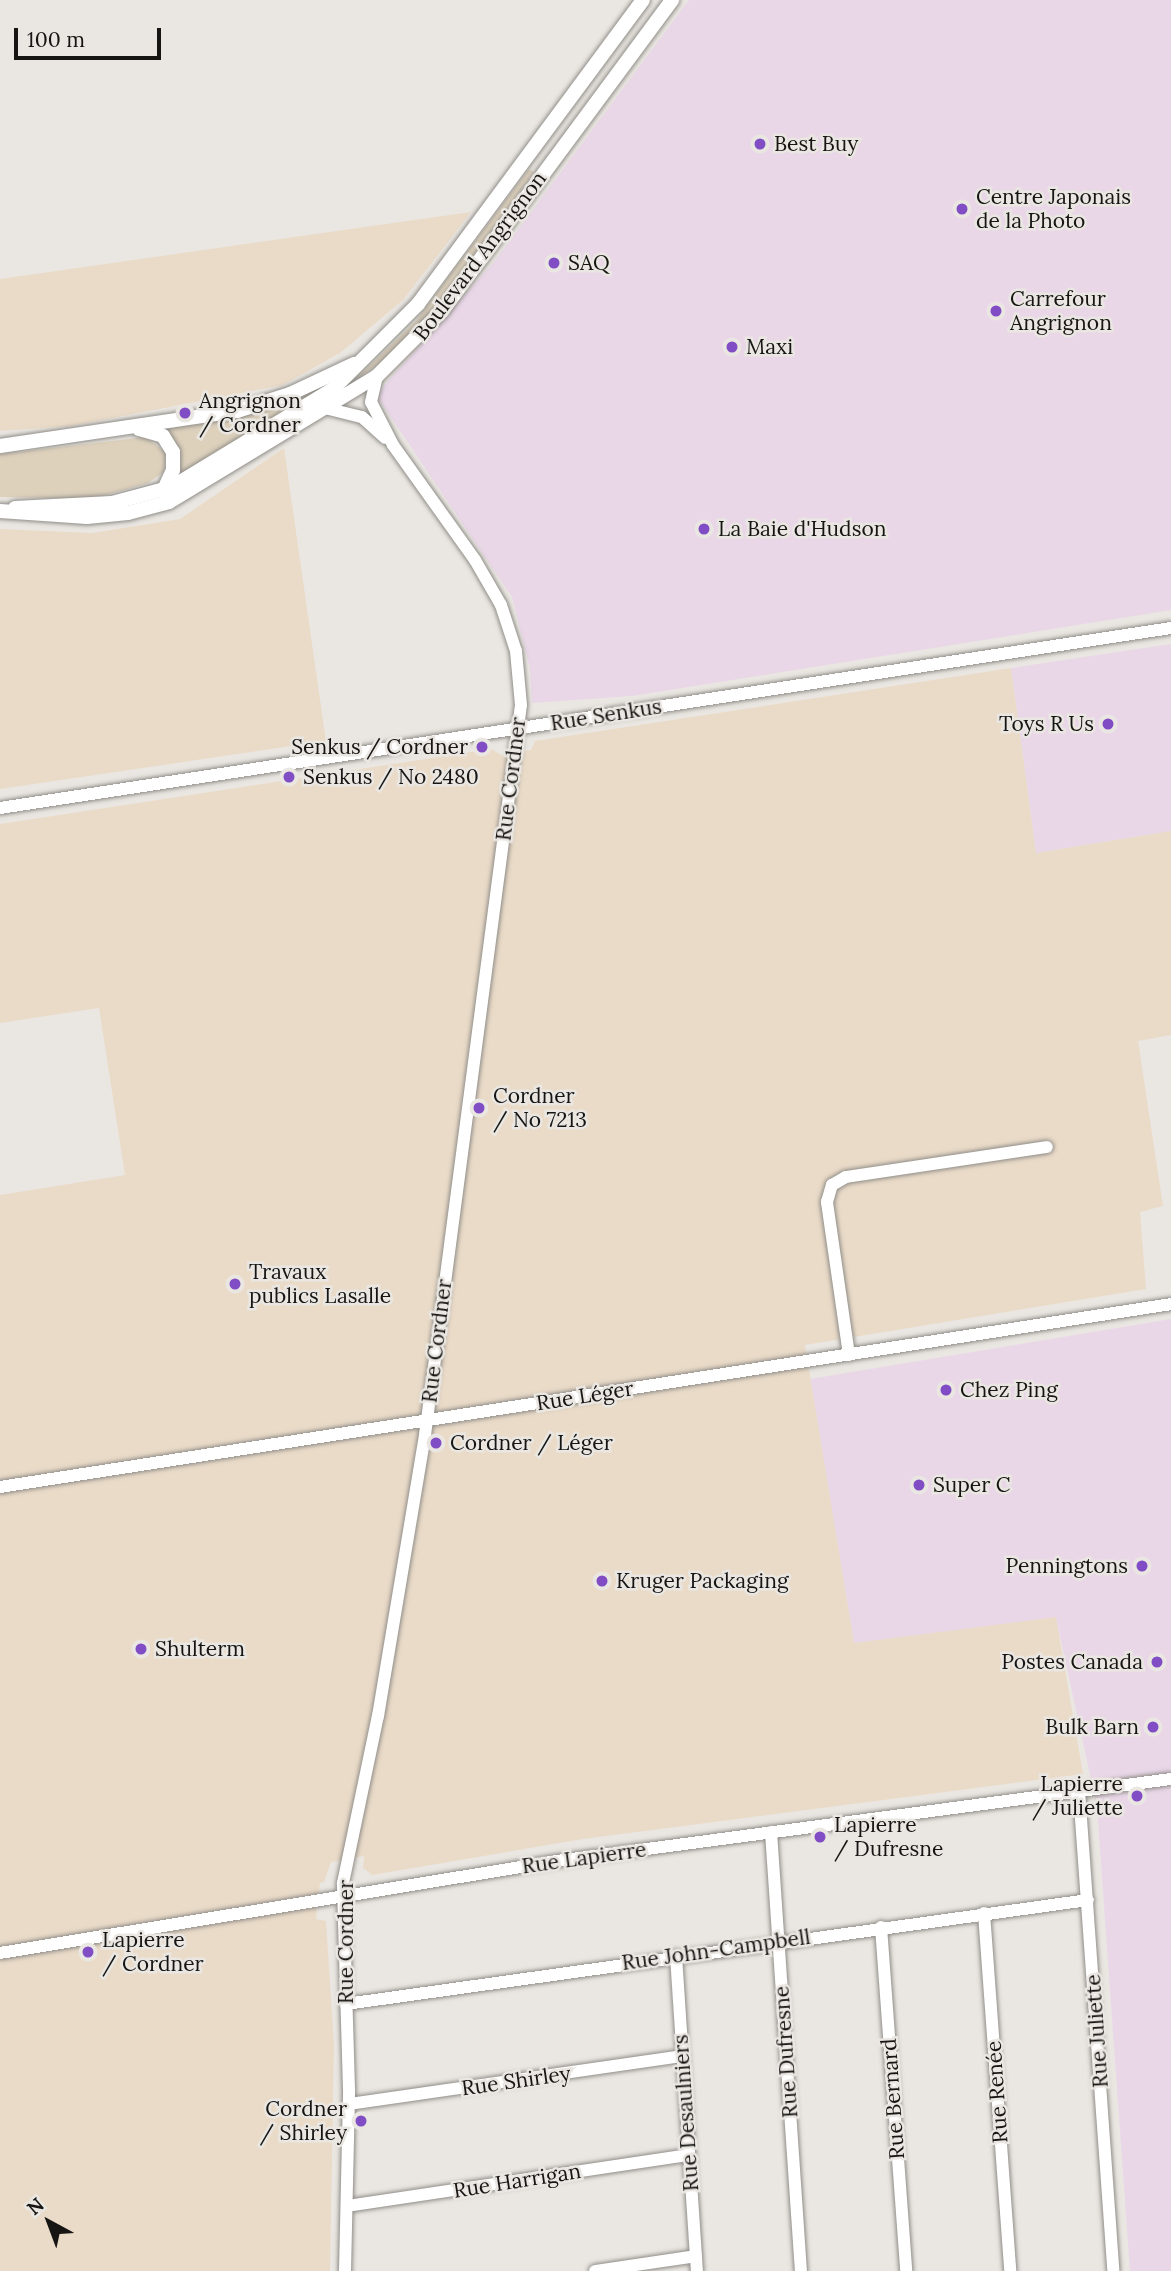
<!DOCTYPE html>
<html>
<head>
<meta charset="utf-8">
<style>
	body { margin:0 }
	#map { position:relative; width:1171px; height:2271px; overflow:hidden; background:#eae7e2; font-family:Lora,serif }
	div>[style] { position:absolute }
	.commercial>* { inset:0; background:#e9d7e8 }
	.industrial>* { inset:0; background:#eadbc8 }
	.green>* { inset:0; background:#ddd1bc }
	.roads { filter:drop-shadow(0 0 2px #918e89) drop-shadow(0 0 2px #918e89) }
	.minor>* { height:12px; margin:-6px; padding:0 6px; transform-origin:6px; border-radius:6px; background:#fff }
	.major>* { height:14px; margin:-7px; padding:0 7px; transform-origin:7px; border-radius:7px; background:#fff }
	.dots>* { width:19px; height:19px; translate:-50% -50%; box-sizing:border-box; border:4px solid #eae7e2; border-radius:50% }
	span { translate:-50% -50%; white-space:nowrap; text-align:center; line-height:1.15; -webkit-text-stroke:5px #eae7e2; paint-order:stroke }
	.poi-label { font-size:21px; color:#161513 }
	.left { translate:0 -50%; text-align:left }
	.right { translate:-100% -50%; text-align:right }
	.street-label { font-size:21px; color:#161513 }
	.north { position:absolute; left:14px; top:2187px; width:70px; height:70px; -webkit-text-stroke:5px #eae7e2; paint-order:stroke; rotate:319deg; font-size:19px; font-weight:700; line-height:28px; text-align:center; color:#161513 }
	.north::after { content:''; display:block; margin:auto; width:24px; height:32px; background:#161513; clip-path:polygon(50% 0,100% 100%,50% 72%,0 100%) }
	.scale { position:absolute; left:14px; top:28px; width:147px; height:32px; box-sizing:border-box; border:4px solid #161513; border-top:0; padding-left:9px; font-size:21px; line-height:24px; white-space:nowrap; color:#161513; -webkit-text-stroke:5px #eae7e2; paint-order:stroke }
</style>
</head>
<body>
<div id="map">
	<div class="commercial">
		<i style="clip-path:polygon(689px 0,1171px 0,1171px 610px,632px 696px,532px 703px,530px 668px,512px 597px,376px 395px,494px 262px)"></i>
		<i style="clip-path:polygon(1171px 644px,1171px 831px,1036px 853px,1011px 668px)"></i>
		<i style="clip-path:polygon(1171px 1319px,1171px 2271px,1130px 2271px,1097px 1807px,1056px 1618px,854px 1643px,810px 1379px)"></i>
	</div>
	<div class="industrial">
		<i style="clip-path:polygon(471px 212px,403px 300px,340px 353px,283px 385px,71px 426px,0 431px,0 279px)"></i>
		<i style="clip-path:polygon(284px 448px,326px 741px,0 789px,0 529px,92px 533px,180px 519px)"></i>
		<i style="clip-path:polygon(1011px 668px,1036px 853px,1171px 831px,1171px 1035px,1138px 1041px,1163px 1206px,1140px 1212px,1146px 1289px,805px 1345px,854px 1643px,1056px 1617px,1083px 1774px,583px 1839px,372px 1875px,363px 1868px,364px 1856px,331px 1862px,324px 1882px,320px 1883px,316px 1919px,326px 1921px,334px 2045px,330px 2271px,0 2271px,0 1195px,125px 1175px,99px 1008px,0 1023px,0 824px,491px 749px,501px 755px,531px 750px,535px 741px)"></i>
	</div>
	<div class="green">
		<i style="clip-path:polygon(529px 169px,534px 172px,431px 313px,390px 355px,345px 389px,415px 322px)"></i>
		<i style="clip-path:polygon(326px 382px,328px 385px,180px 478px,177px 475px,179px 448px,160px 429px)"></i>
		<i style="clip-path:polygon(146px 437px,166px 453px,164px 472px,148px 483px,92px 499px,0 497px,0 454px)"></i>
	</div>
	<div class="roads">
		<div class="minor">
			<i style="left:325px;top:408px;width:38px;rotate:14deg"></i>
			<i style="left:362px;top:417px;width:31px;rotate:42deg"></i>
			<i style="left:0;top:808px;width:1185px;rotate:-8.74deg"></i>
			<i style="left:849px;top:1355px;width:155px;rotate:-98.2deg"></i>
			<i style="left:827px;top:1202px;width:18px;rotate:-74deg"></i>
			<i style="left:832px;top:1185px;width:16px;rotate:-30deg"></i>
			<i style="left:846px;top:1177px;width:203px;rotate:-8.5deg"></i>
			<i style="left:0;top:1487px;width:1185px;rotate:-8.88deg"></i>
			<i style="left:1079px;top:1791px;width:481px;rotate:85.9deg"></i>
			<i style="left:771px;top:1832px;width:440px;rotate:86.1deg"></i>
			<i style="left:984px;top:1913px;width:359px;rotate:85.8deg"></i>
			<i style="left:881px;top:1927px;width:345px;rotate:85.8deg"></i>
			<i style="left:0;top:1953px;width:565px;rotate:-9.38deg"></i>
			<i style="left:557px;top:1861px;width:619px;rotate:-7.61deg"></i>
			<i style="left:676px;top:1956px;width:316px;rotate:86.2deg"></i>
			<i style="left:346px;top:2004px;width:749px;rotate:-7.98deg"></i>
			<i style="left:349px;top:2104px;width:337px;rotate:-8.2deg"></i>
			<i style="left:347px;top:2206px;width:345px;rotate:-8.5deg"></i>
			<i style="left:345px;top:2271px;width:182px;rotate:-88.7deg"></i>
			<i style="left:349px;top:2089px;width:206px;rotate:-91.7deg"></i>
			<i style="left:343px;top:1883px;width:171px;rotate:-78.2deg"></i>
			<i style="left:378px;top:1716px;width:285px;rotate:-80.5deg"></i>
			<i style="left:425px;top:1435px;width:736px;rotate:-82.51deg"></i>
			<i style="left:521px;top:705px;width:54px;rotate:-95.3deg"></i>
			<i style="left:516px;top:651px;width:48px;rotate:-108.1deg"></i>
			<i style="left:501px;top:605px;width:52px;rotate:-120deg"></i>
			<i style="left:475px;top:560px;width:141px;rotate:-125.5deg"></i>
			<i style="left:393px;top:445px;width:48px;rotate:-117.1deg"></i>
			<i style="left:371px;top:402px;width:27px;rotate:-77deg"></i>
			<i style="left:595px;top:2271px;width:102px;rotate:-8.4deg"></i>
		</div>
		<div class="major">
			<i style="left:139px;top:429px;width:25px;rotate:16deg"></i>
			<i style="left:163px;top:436px;width:19px;rotate:58deg"></i>
			<i style="left:173px;top:452px;width:18px;rotate:90deg"></i>
			<i style="left:173px;top:470px;width:23px;rotate:115deg"></i>
			<i style="left:0;top:446px;width:240px;rotate:-8.4deg"></i>
			<i style="left:237px;top:411px;width:56px;rotate:-17.8deg"></i>
			<i style="left:290px;top:394px;width:71px;rotate:-25.1deg"></i>
			<i style="left:15px;top:508px;width:97px;rotate:-3deg"></i>
			<i style="left:112px;top:503px;width:62px;rotate:-14.9deg"></i>
			<i style="left:172px;top:487px;width:188px;rotate:-31.3deg"></i>
			<i style="left:333px;top:389px;width:120px;rotate:-45deg"></i>
			<i style="left:418px;top:304px;width:378px;rotate:-53.5deg"></i>
			<i style="left:0;top:511px;width:87px;rotate:3.9deg"></i>
			<i style="left:87px;top:517px;width:41px;rotate:-5.6deg"></i>
			<i style="left:128px;top:513px;width:42px;rotate:-15deg"></i>
			<i style="left:169px;top:502px;width:243px;rotate:-31.2deg"></i>
			<i style="left:377px;top:376px;width:92px;rotate:-45deg"></i>
			<i style="left:442px;top:311px;width:387px;rotate:-53.5deg"></i>
		</div>
	</div>
	<div class="dots">
		<i style="left:760px;top:144px;background:#814dc4"></i>
		<i style="left:962px;top:209px;background:#814dc4"></i>
		<i style="left:554px;top:263px;background:#814dc4"></i>
		<i style="left:996px;top:311px;background:#814dc4"></i>
		<i style="left:732px;top:347px;background:#814dc4"></i>
		<i style="left:185px;top:413px;background:#814dc4"></i>
		<i style="left:704px;top:529px;background:#814dc4"></i>
		<i style="left:1108px;top:724px;background:#814dc4"></i>
		<i style="left:482px;top:747px;background:#814dc4"></i>
		<i style="left:289px;top:777px;background:#814dc4"></i>
		<i style="left:479px;top:1108px;background:#814dc4"></i>
		<i style="left:235px;top:1284px;background:#814dc4"></i>
		<i style="left:946px;top:1390px;background:#814dc4"></i>
		<i style="left:436px;top:1443px;background:#814dc4"></i>
		<i style="left:919px;top:1485px;background:#814dc4"></i>
		<i style="left:1142px;top:1566px;background:#814dc4"></i>
		<i style="left:602px;top:1581px;background:#814dc4"></i>
		<i style="left:141px;top:1649px;background:#814dc4"></i>
		<i style="left:1157px;top:1662px;background:#814dc4"></i>
		<i style="left:1153px;top:1727px;background:#814dc4"></i>
		<i style="left:1137px;top:1796px;background:#814dc4"></i>
		<i style="left:820px;top:1837px;background:#814dc4"></i>
		<i style="left:88px;top:1952px;background:#814dc4"></i>
		<i style="left:361px;top:2121px;background:#814dc4"></i>
	</div>
	<div class="poi-label">
		<span class="left" style="left:774px;top:144px">Best Buy</span>
		<span class="left" style="left:976px;top:209px">Centre Japonais<br>de la Photo</span>
		<span class="left" style="left:568px;top:263px">SAQ</span>
		<span class="left" style="left:1010px;top:311px">Carrefour<br>Angrignon</span>
		<span class="left" style="left:746px;top:347px">Maxi</span>
		<span class="left" style="left:199px;top:413px">Angrignon<br>/ Cordner</span>
		<span class="left" style="left:718px;top:529px">La Baie d'Hudson</span>
		<span class="right" style="left:1094px;top:724px">Toys R Us</span>
		<span class="right" style="left:468px;top:747px">Senkus / Cordner</span>
		<span class="left" style="left:303px;top:777px">Senkus / No 2480</span>
		<span class="left" style="left:493px;top:1108px">Cordner<br>/ No 7213</span>
		<span class="left" style="left:249px;top:1284px">Travaux<br>publics Lasalle</span>
		<span class="left" style="left:960px;top:1390px">Chez Ping</span>
		<span class="left" style="left:450px;top:1443px">Cordner / Léger</span>
		<span class="left" style="left:933px;top:1485px">Super C</span>
		<span class="right" style="left:1128px;top:1566px">Penningtons</span>
		<span class="left" style="left:616px;top:1581px">Kruger Packaging</span>
		<span class="left" style="left:155px;top:1649px">Shulterm</span>
		<span class="right" style="left:1143px;top:1662px">Postes Canada</span>
		<span class="right" style="left:1139px;top:1727px">Bulk Barn</span>
		<span class="right" style="left:1123px;top:1796px">Lapierre<br>/ Juliette</span>
		<span class="left" style="left:834px;top:1837px">Lapierre<br>/ Dufresne</span>
		<span class="left" style="left:102px;top:1952px">Lapierre<br>/ Cordner</span>
		<span class="right" style="left:347px;top:2121px">Cordner<br>/ Shirley</span>
	</div>
	<div class="street-label">
		<span style="left:480px;top:256px;rotate:-53deg">Boulevard Angrignon</span>
		<span style="left:606px;top:715px;rotate:-9deg">Rue Senkus</span>
		<span style="left:511px;top:779px;rotate:-83deg">Rue Cordner</span>
		<span style="left:437px;top:1341px;rotate:-83deg">Rue Cordner</span>
		<span style="left:585px;top:1396px;rotate:-9deg">Rue Léger</span>
		<span style="left:584px;top:1858px;rotate:-8deg">Rue Lapierre</span>
		<span style="left:346px;top:1942px;rotate:-90deg">Rue Cordner</span>
		<span style="left:716px;top:1950px;rotate:-8deg">Rue John-Campbell</span>
		<span style="left:1097px;top:2031px;rotate:-94deg">Rue Juliette</span>
		<span style="left:786px;top:2052px;rotate:-94deg">Rue Dufresne</span>
		<span style="left:516px;top:2081px;rotate:-8deg">Rue Shirley</span>
		<span style="left:997px;top:2092px;rotate:-94deg">Rue Renée</span>
		<span style="left:893px;top:2099px;rotate:-94deg">Rue Bernard</span>
		<span style="left:686px;top:2113px;rotate:-94deg">Rue Desaulniers</span>
		<span style="left:517px;top:2181px;rotate:-9deg">Rue Harrigan</span>
	</div>
	<div class="north">N</div>
	<div class="scale">100 m</div>
</div>
</body>
</html>
